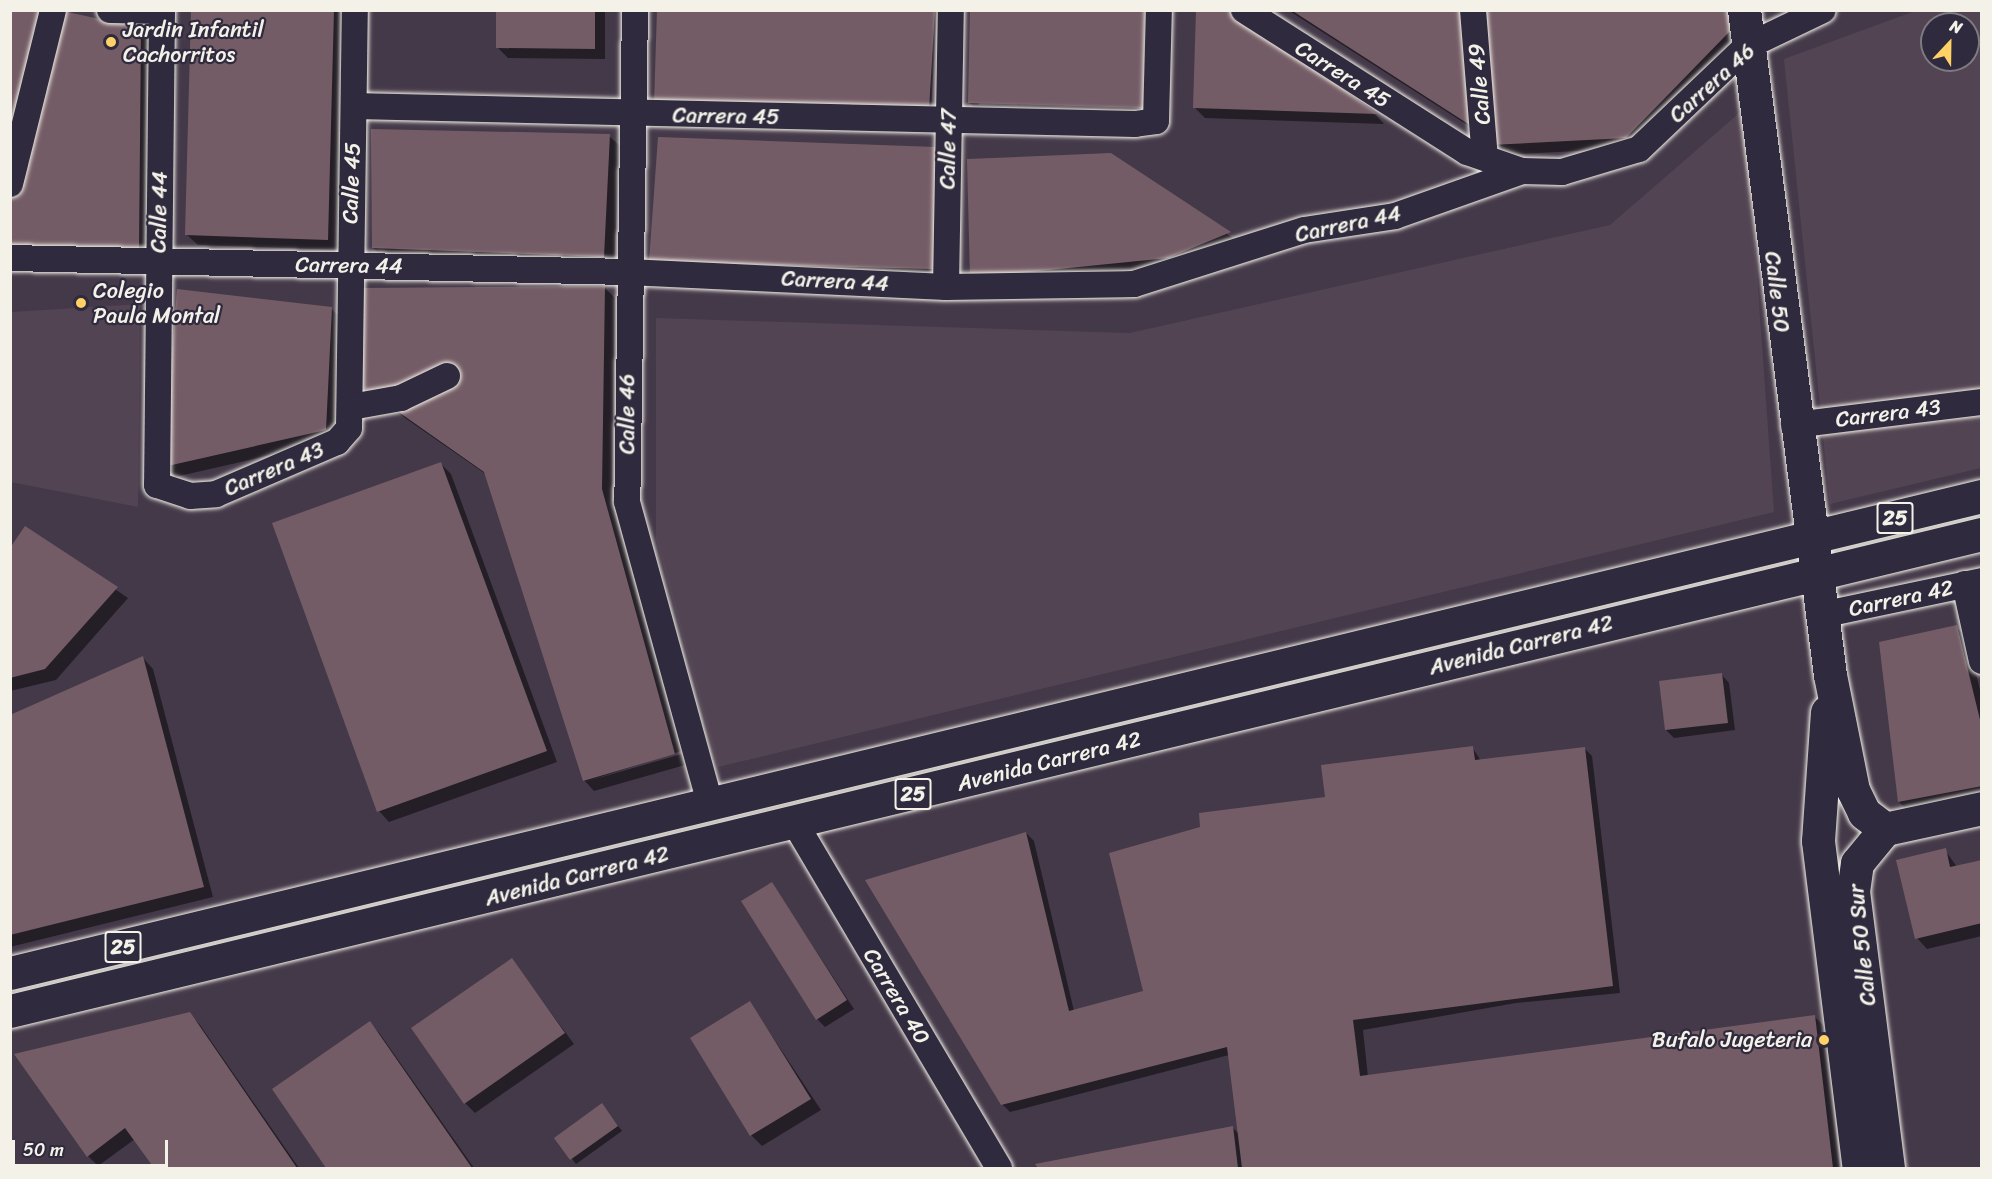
<!DOCTYPE html>
<html>
<head>
<meta charset="utf-8">
<style>
	body { margin:0 }
	#map { position:relative; width:1992px; height:1179px; overflow:hidden; background:#443949; font-family:Sriracha,sans-serif }
	div>[style] { position:absolute }
	.built>* { inset:0; background:#524452 }
	.shadow>* { inset:0; background:#0007 }
	.building>* { inset:0; background:#745c66 }
	.roads { filter:drop-shadow(0 0 2px #f4f1e8) drop-shadow(0 0 2px #f4f1e8) }
	.street>* { height:26px; margin:-13px; padding:0 13px; transform-origin:13px; border-radius:13px; background:#2f2a3d }
	.secondary>* { height:33px; margin:-16.5px; padding:0 16.5px; transform-origin:16.5px; border-radius:16.5px; background:#2f2a3d }
	.highway>* { height:33px; margin:-16.5px; padding:0 16.5px; transform-origin:16.5px; border-radius:16.5px; background:#2f2a3d }
	.dots>* { width:16px; height:16px; translate:-50% -50%; box-sizing:border-box; border:3px solid #2f2a3d; border-radius:50% }
	span { translate:-50% -50%; white-space:nowrap; text-align:center; line-height:1.15; -webkit-text-stroke:4.5px #2f2a3d; paint-order:stroke }
	.shield-label span { padding:2px 4px; background:#2f2a3d; border:2px solid; border-radius:4px; -webkit-text-stroke-width:0 }
	.shield-label { font-size:21px; color:#f4f1e8; font-weight:700 }
	.poi-label { font-size:22px; color:#f4f1e8 }
	.left { translate:0 -50%; text-align:left }
	.right { translate:-100% -50%; text-align:right }
	.street-label { font-size:22px; color:#f4f1e8 }
	.frame { position:absolute; inset:0; border:12px solid #f4f1e8; pointer-events:none }
	.north { position:absolute; left:1920px; top:12px; width:60px; height:60px; box-sizing:border-box; background:#2f2a3d; border:2px solid #7e7a81; border-radius:50%; rotate:22deg; font-size:16px; font-weight:700; line-height:24px; text-align:center; color:#f4f1e8 }
	.north::after { content:''; display:block; margin:auto; width:21px; height:27px; background:#ffd166; clip-path:polygon(50% 0,100% 100%,50% 72%,0 100%) }
	.scale { position:absolute; left:12px; top:1140px; width:156px; height:27px; box-sizing:border-box; border:3px solid #f4f1e8; border-top:0; padding-left:8px; font-size:18px; line-height:21px; white-space:nowrap; color:#f4f1e8; -webkit-text-stroke:4px #2f2a3d; paint-order:stroke }
</style>
</head>
<body>
<div id="map">
	<div class="built">
		<i style="clip-path:polygon(evenodd,1915px 11px,1981px 11px,1981px 468px,1830px 504px,1784px 59px,1915px 11px,1932px 24px,1968px 24px,1968px 60px,1932px 60px,1932px 24px)"></i>
		<i style="clip-path:polygon(1745px 108px,1774px 512px,718px 767px,656px 539px,656px 318px,1130px 333px,1610px 225px)"></i>
		<i style="clip-path:polygon(140px 304px,138px 507px,11px 482px,11px 312px)"></i>
	</div>
	<div class="shadow">
		<i style="clip-path:polygon(193px 10px,344px 10px,338px 250px,198px 245px,187px 235px)"></i>
		<i style="clip-path:polygon(497px 10px,605px 10px,605px 59px,508px 58px,497px 47px)"></i>
		<i style="clip-path:polygon(658px 10px,937px 10px,931px 110px)"></i>
		<i style="clip-path:polygon(evenodd,972px 10px,1155px 10px,1153px 118px,980px 113px,970px 103px,972px 10px,979px 102px,1150px 106px,1150px 109px,979px 105px,979px 102px)"></i>
		<i style="clip-path:polygon(1232px 10px,1376px 115px,1384px 124px,1205px 118px,1195px 108px)"></i>
		<i style="clip-path:polygon(1288px 10px,1474px 10px,1483px 135px)"></i>
		<i style="clip-path:polygon(1742px 10px,1744px 38px,1637px 148px,1502px 155px,1491px 145px)"></i>
		<i style="clip-path:polygon(141px 29px,151px 40px,149px 261px,10px 259px)"></i>
		<i style="clip-path:polygon(609px 136px,620px 146px,614px 267px,384px 258px,373px 248px)"></i>
		<i style="clip-path:polygon(935px 148px,944px 279px,661px 272px)"></i>
		<i style="clip-path:polygon(1111px 154px,1240px 243px,1180px 268px,982px 288px)"></i>
		<i style="clip-path:polygon(605px 288px,615px 298px,612px 501px,681px 751px,588px 781px,682px 754px,685px 765px,594px 791px,584px 780px,487px 475px,375px 397px)"></i>
		<i style="clip-path:polygon(331px 308px,341px 319px,336px 440px,175px 477px,165px 466px)"></i>
		<i style="clip-path:polygon(441px 464px,451px 474px,557px 762px,389px 822px,379px 811px)"></i>
		<i style="clip-path:polygon(25px 528px,128px 598px,56px 680px,10px 691px,10px 551px)"></i>
		<i style="clip-path:polygon(1956px 627px,1967px 637px,1982px 698px,1982px 795px,1907px 810px,1899px 802px)"></i>
		<i style="clip-path:polygon(143px 658px,153px 669px,213px 897px,10px 947px,10px 717px)"></i>
		<i style="clip-path:polygon(1722px 675px,1729px 683px,1735px 730px,1674px 738px,1666px 730px)"></i>
		<i style="clip-path:polygon(1472px 747px,1481px 761px,1584px 748px,1592px 756px,1620px 993px,1516px 1003px,1363px 1030px,1368px 1077px,1814px 1016px,1825px 1027px,1840px 1168px,1040px 1168px,1233px 1128px,1239px 1134px,1229px 1055px,1010px 1112px,1002px 1104px,1026px 833px,1034px 841px,1074px 1011px,1145px 992px,1327px 798px)"></i>
		<i style="clip-path:polygon(1945px 850px,1957px 867px,1982px 862px,1982px 936px,1927px 949px,1917px 938px)"></i>
		<i style="clip-path:polygon(772px 884px,854px 1009px,825px 1027px,817px 1019px)"></i>
		<i style="clip-path:polygon(512px 960px,574px 1044px,475px 1113px,465px 1103px)"></i>
		<i style="clip-path:polygon(750px 1003px,821px 1110px,762px 1146px,751px 1135px)"></i>
		<i style="clip-path:polygon(190px 1014px,200px 1025px,299px 1168px,156px 1168px,135px 1139px,98px 1166px,88px 1156px)"></i>
		<i style="clip-path:polygon(370px 1023px,380px 1034px,474px 1168px,328px 1168px,274px 1090px)"></i>
		<i style="clip-path:polygon(606px 1110px,622px 1131px,576px 1164px,556px 1138px)"></i>
	</div>
	<div class="building">
		<i style="clip-path:polygon(10px 10px,58px 10px,141px 28px,139px 251px,10px 249px)"></i>
		<i style="clip-path:polygon(191px 10px,334px 10px,328px 240px,185px 235px)"></i>
		<i style="clip-path:polygon(496px 10px,595px 10px,595px 49px,496px 48px)"></i>
		<i style="clip-path:polygon(657px 10px,935px 10px,929px 109px,654px 103px)"></i>
		<i style="clip-path:polygon(970px 10px,1145px 10px,1143px 108px,968px 103px)"></i>
		<i style="clip-path:polygon(1196px 10px,1234px 10px,1377px 114px,1193px 108px)"></i>
		<i style="clip-path:polygon(1291px 10px,1465px 10px,1473px 127px)"></i>
		<i style="clip-path:polygon(1485px 10px,1733px 10px,1734px 27px,1626px 138px,1490px 145px)"></i>
		<i style="clip-path:polygon(371px 129px,610px 134px,604px 257px,372px 248px)"></i>
		<i style="clip-path:polygon(658px 137px,936px 147px,934px 269px,649px 262px)"></i>
		<i style="clip-path:polygon(1111px 153px,1231px 232px,1168px 258px,970px 278px,967px 159px)"></i>
		<i style="clip-path:polygon(605px 286px,602px 489px,675px 754px,583px 781px,484px 472px,363px 387px,363px 288px)"></i>
		<i style="clip-path:polygon(177px 289px,332px 307px,326px 430px,163px 467px)"></i>
		<i style="clip-path:polygon(441px 462px,547px 751px,377px 812px,272px 523px)"></i>
		<i style="clip-path:polygon(25px 526px,118px 587px,45px 669px,10px 678px,10px 548px)"></i>
		<i style="clip-path:polygon(1957px 625px,1982px 728px,1982px 786px,1898px 802px,1879px 642px)"></i>
		<i style="clip-path:polygon(143px 656px,204px 887px,10px 935px,10px 715px)"></i>
		<i style="clip-path:polygon(1722px 673px,1728px 723px,1665px 730px,1659px 681px)"></i>
		<i style="clip-path:polygon(1473px 746px,1475px 760px,1585px 747px,1613px 986px,1353px 1020px,1360px 1076px,1815px 1015px,1833px 1168px,1242px 1168px,1227px 1047px,1001px 1105px,865px 880px,1026px 832px,1069px 1011px,1143px 991px,1109px 853px,1200px 827px,1199px 813px,1325px 797px,1321px 765px)"></i>
		<i style="clip-path:polygon(1946px 848px,1950px 867px,1982px 860px,1982px 923px,1915px 939px,1896px 860px)"></i>
		<i style="clip-path:polygon(772px 882px,847px 1000px,816px 1020px,741px 901px)"></i>
		<i style="clip-path:polygon(512px 958px,565px 1033px,464px 1104px,411px 1028px)"></i>
		<i style="clip-path:polygon(750px 1001px,811px 1099px,750px 1136px,690px 1038px)"></i>
		<i style="clip-path:polygon(190px 1012px,297px 1168px,154px 1168px,125px 1128px,87px 1157px,14px 1054px)"></i>
		<i style="clip-path:polygon(370px 1021px,472px 1168px,326px 1168px,272px 1089px)"></i>
		<i style="clip-path:polygon(602px 1103px,618px 1126px,570px 1160px,554px 1138px)"></i>
		<i style="clip-path:polygon(1233px 1126px,1238px 1168px,1038px 1168px,1035px 1164px)"></i>
	</div>
	<div class="roads">
		<div class="street">
			<i style="left:110px;top:10px;width:52px;rotate:1.1deg"></i>
			<i style="left:162px;top:10px;width:475px;rotate:90.6deg"></i>
			<i style="left:157px;top:485px;width:35px;rotate:18deg"></i>
			<i style="left:190px;top:496px;width:26px;rotate:-4deg"></i>
			<i style="left:216px;top:494px;width:132px;rotate:-23.3deg"></i>
			<i style="left:337px;top:442px;width:18px;rotate:-49deg"></i>
			<i style="left:349px;top:428px;width:418px;rotate:-89.2deg"></i>
			<i style="left:635px;top:10px;width:492px;rotate:90.9deg"></i>
			<i style="left:627px;top:502px;width:315px;rotate:74.6deg"></i>
			<i style="left:1244px;top:10px;width:264px;rotate:32.5deg"></i>
			<i style="left:1467px;top:152px;width:58px;rotate:19.1deg"></i>
			<i style="left:1473px;top:10px;width:148px;rotate:85.4deg"></i>
			<i style="left:354px;top:106px;width:781px;rotate:1.32deg"></i>
			<i style="left:1135px;top:124px;width:21px;rotate:-8deg"></i>
			<i style="left:1156px;top:121px;width:111px;rotate:-88.5deg"></i>
			<i style="left:10px;top:184px;width:179px;rotate:-76.1deg"></i>
			<i style="left:10px;top:258px;width:618px;rotate:1.3deg"></i>
			<i style="left:628px;top:272px;width:318px;rotate:2.7deg"></i>
			<i style="left:946px;top:287px;width:188px;rotate:-0.9deg"></i>
			<i style="left:1134px;top:284px;width:178px;rotate:-17.6deg"></i>
			<i style="left:1304px;top:230px;width:92px;rotate:-8.7deg"></i>
			<i style="left:1395px;top:216px;width:135px;rotate:-19.5deg"></i>
			<i style="left:1522px;top:171px;width:40px;rotate:1.4deg"></i>
			<i style="left:1562px;top:172px;width:80px;rotate:-16.6deg"></i>
			<i style="left:1639px;top:149px;width:148px;rotate:-43.6deg"></i>
			<i style="left:1746px;top:47px;width:85px;rotate:-25.7deg"></i>
			<i style="left:946px;top:287px;width:277px;rotate:-89deg"></i>
			<i style="left:351px;top:407px;width:51px;rotate:-10.2deg"></i>
			<i style="left:401px;top:398px;width:51px;rotate:-25.6deg"></i>
			<i style="left:1794px;top:425px;width:189px;rotate:-7deg"></i>
			<i style="left:1965px;top:584px;width:79px;rotate:77.6deg"></i>
			<i style="left:1821px;top:615px;width:165px;rotate:-11.9deg"></i>
			<i style="left:795px;top:823px;width:401px;rotate:59.4deg"></i>
		</div>
		<div class="secondary">
			<i style="left:1744px;top:10px;width:671px;rotate:82.63deg"></i>
			<i style="left:1830px;top:675px;width:117px;rotate:78.7deg"></i>
			<i style="left:1853px;top:790px;width:25px;rotate:64deg"></i>
			<i style="left:1864px;top:813px;width:26px;rotate:37deg"></i>
			<i style="left:1827px;top:712px;width:129px;rotate:94deg"></i>
			<i style="left:1818px;top:841px;width:330px;rotate:82.9deg"></i>
			<i style="left:1885px;top:829px;width:44px;rotate:129.5deg"></i>
			<i style="left:1857px;top:863px;width:28px;rotate:98deg"></i>
			<i style="left:1853px;top:891px;width:279px;rotate:82.8deg"></i>
			<i style="left:1885px;top:829px;width:99px;rotate:-12.2deg"></i>
		</div>
		<div class="highway">
			<i style="left:10px;top:973px;width:2029px;rotate:-13.6deg"></i>
			<i style="left:10px;top:1011px;width:2029px;rotate:-13.6deg"></i>
		</div>
	</div>
	<div class="dots">
		<i style="left:111px;top:42px;background:#ffd166"></i>
		<i style="left:81px;top:303px;background:#ffd166"></i>
		<i style="left:1824px;top:1040px;background:#ffd166"></i>
	</div>
	<div class="shield-label">
		<span style="left:1895px;top:518px">25</span>
		<span style="left:913px;top:794px">25</span>
		<span style="left:123px;top:947px">25</span>
	</div>
	<div class="poi-label">
		<span class="left" style="left:123px;top:42px">Jardin Infantil<br>Cachorritos</span>
		<span class="left" style="left:93px;top:303px">Colegio<br>Paula Montal</span>
		<span class="right" style="left:1812px;top:1040px">Bufalo Jugeteria</span>
	</div>
	<div class="street-label">
		<span style="left:1343px;top:74px;rotate:32deg">Carrera 45</span>
		<span style="left:1712px;top:83px;rotate:-42deg">Carrera 46</span>
		<span style="left:1479px;top:84px;rotate:-95deg">Calle 49</span>
		<span style="left:726px;top:116px;rotate:1deg">Carrera 45</span>
		<span style="left:948px;top:149px;rotate:-89deg">Calle 47</span>
		<span style="left:351px;top:183px;rotate:-88deg">Calle 45</span>
		<span style="left:159px;top:212px;rotate:-89deg">Calle 44</span>
		<span style="left:1348px;top:224px;rotate:-12deg">Carrera 44</span>
		<span style="left:349px;top:265px;rotate:1deg">Carrera 44</span>
		<span style="left:835px;top:281px;rotate:3deg">Carrera 44</span>
		<span style="left:1777px;top:292px;rotate:83deg">Calle 50</span>
		<span style="left:1888px;top:413px;rotate:-7deg">Carrera 43</span>
		<span style="left:627px;top:414px;rotate:-90deg">Calle 46</span>
		<span style="left:274px;top:469px;rotate:-23deg">Carrera 43</span>
		<span style="left:1901px;top:598px;rotate:-12deg">Carrera 42</span>
		<span style="left:1521px;top:645px;rotate:-14deg">Avenida Carrera 42</span>
		<span style="left:1049px;top:761px;rotate:-14deg">Avenida Carrera 42</span>
		<span style="left:577px;top:876px;rotate:-14deg">Avenida Carrera 42</span>
		<span style="left:1862px;top:945px;rotate:-96deg">Calle 50 Sur</span>
		<span style="left:897px;top:996px;rotate:59deg">Carrera 40</span>
	</div>
	<div class="frame"></div>
	<div class="north">N</div>
	<div class="scale">50 m</div>
</div>
</body>
</html>
